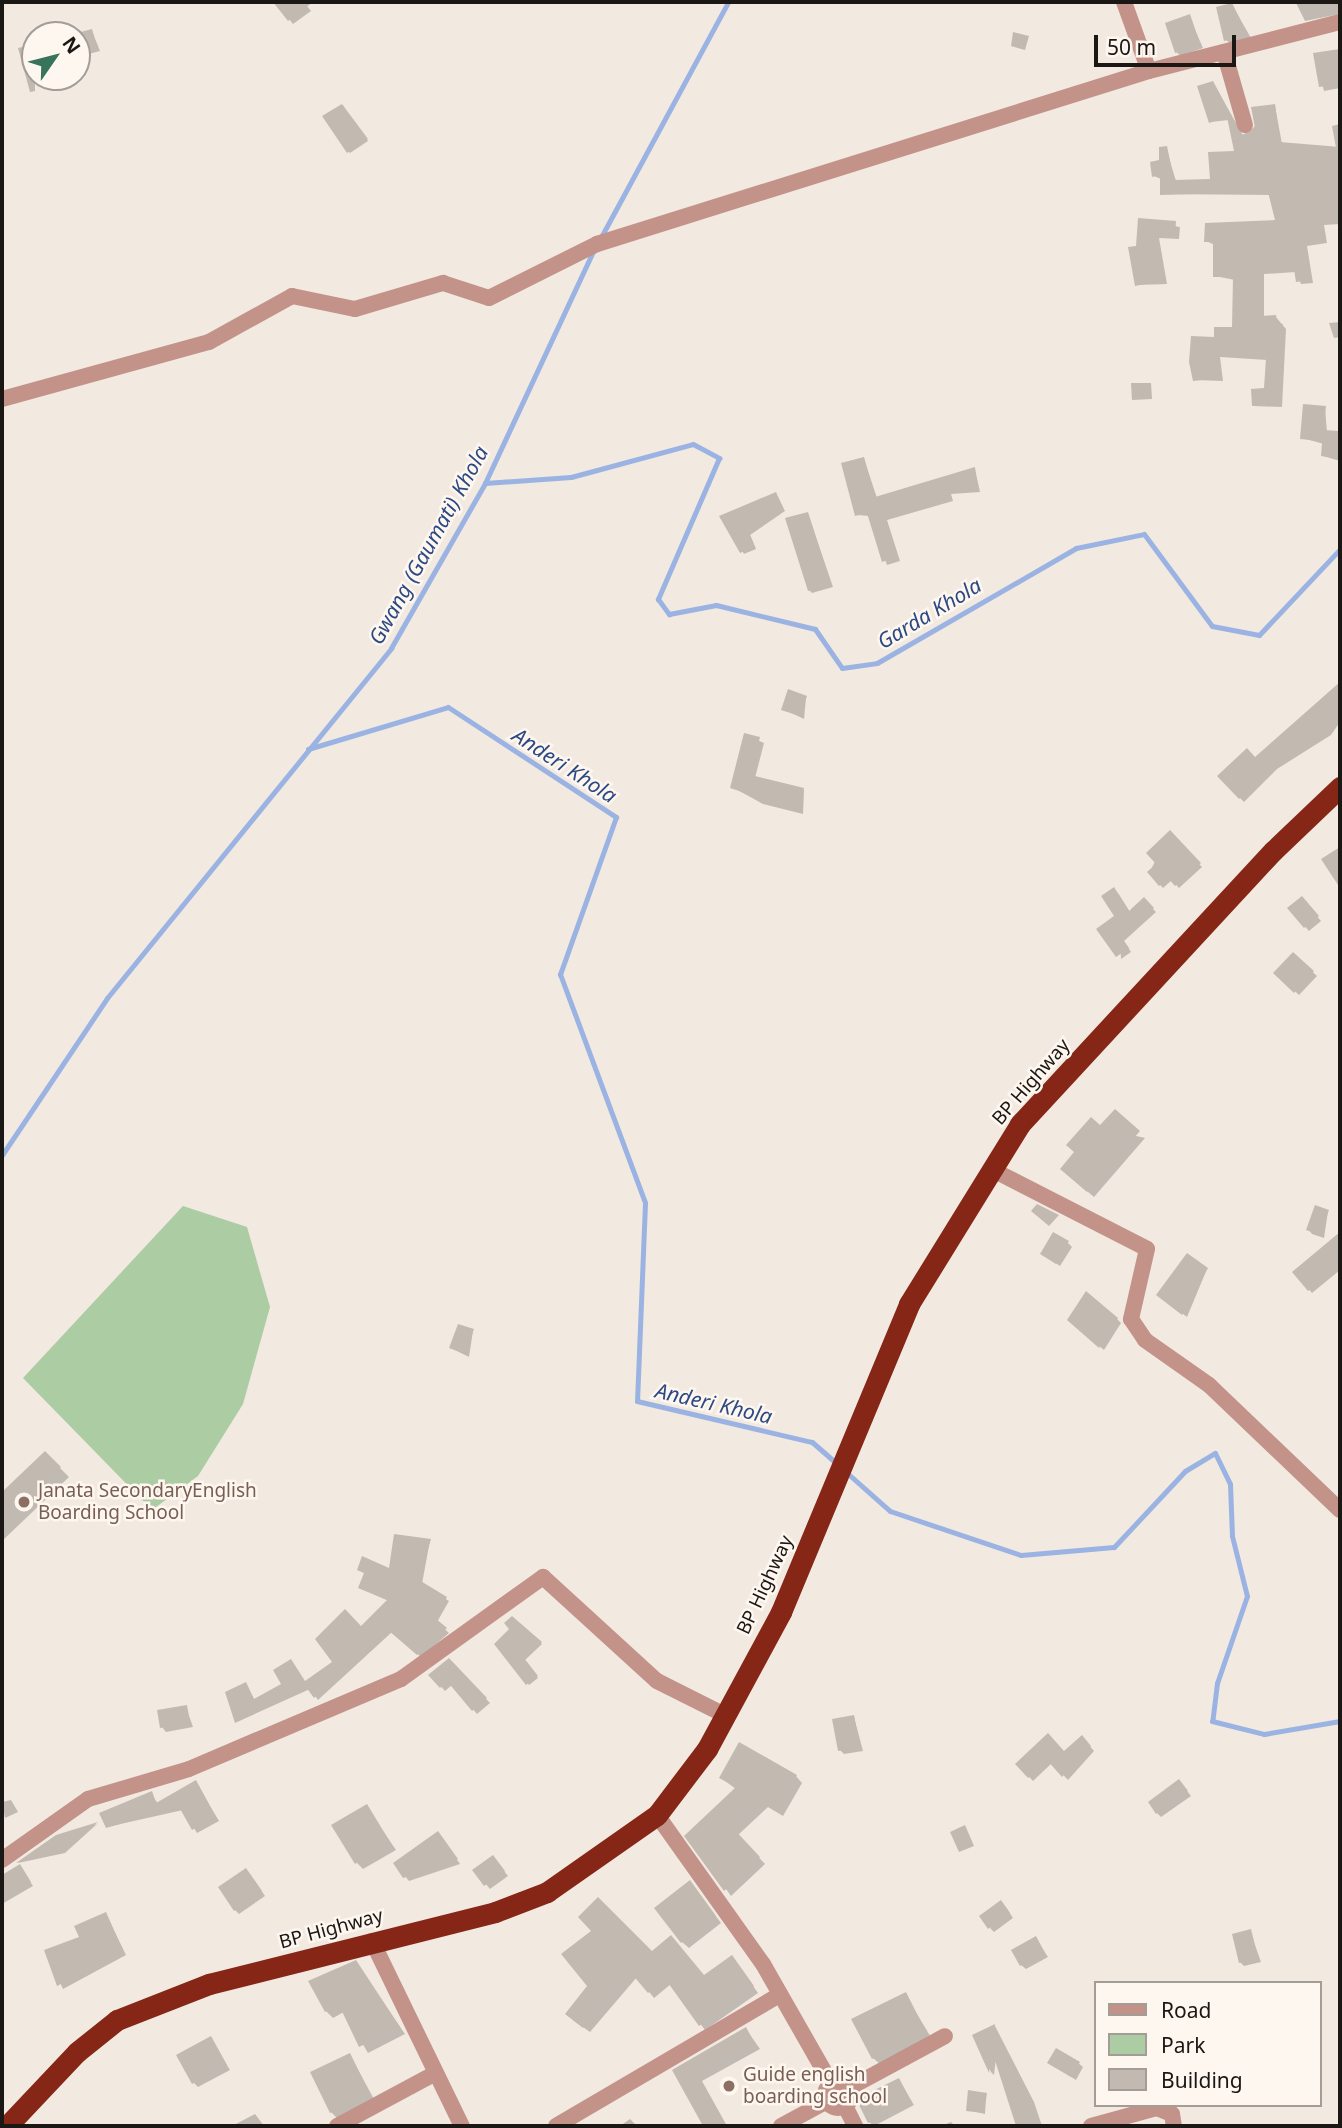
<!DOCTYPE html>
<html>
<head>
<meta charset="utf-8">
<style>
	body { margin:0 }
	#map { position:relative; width:1342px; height:2128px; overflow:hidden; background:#f2e9e0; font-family:"Noto Sans",sans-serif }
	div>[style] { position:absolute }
	.green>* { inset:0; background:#accca3 }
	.shadow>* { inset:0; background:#0003 }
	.stream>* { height:5px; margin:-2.5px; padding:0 2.5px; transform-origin:2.5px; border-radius:2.5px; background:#9ab3e2 }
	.building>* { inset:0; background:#c2b9b0 }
	.street>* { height:16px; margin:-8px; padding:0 8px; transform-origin:8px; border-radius:8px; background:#c39389 }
	.street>.ring { margin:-8px; padding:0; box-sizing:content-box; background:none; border:16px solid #c39389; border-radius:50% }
	.highway>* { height:21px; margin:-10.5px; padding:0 10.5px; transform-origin:10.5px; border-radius:10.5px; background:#862617 }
	.dots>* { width:19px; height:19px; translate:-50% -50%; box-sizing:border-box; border:4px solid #fef7ef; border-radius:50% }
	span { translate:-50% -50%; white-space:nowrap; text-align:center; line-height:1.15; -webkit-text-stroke:5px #fef7ef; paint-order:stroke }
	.street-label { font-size:19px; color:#1a1714 }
	.education-label { font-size:19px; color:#785e54 }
	.left { translate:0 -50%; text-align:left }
	.water-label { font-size:21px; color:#2c4984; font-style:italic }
	.frame { position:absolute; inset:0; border:4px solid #1a1714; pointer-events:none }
	.legend { position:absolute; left:1094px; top:1981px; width:228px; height:126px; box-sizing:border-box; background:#fef7ef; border:2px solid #a39d97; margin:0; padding:9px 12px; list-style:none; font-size:21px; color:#1a1714 }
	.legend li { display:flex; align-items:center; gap:14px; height:35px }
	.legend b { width:35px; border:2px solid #a39d97 }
	.north { position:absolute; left:21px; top:21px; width:70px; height:70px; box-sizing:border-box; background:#fef7ef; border:2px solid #a39d97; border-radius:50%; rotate:55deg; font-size:19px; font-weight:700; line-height:28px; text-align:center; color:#1a1714 }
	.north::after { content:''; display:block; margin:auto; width:24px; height:32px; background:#38735c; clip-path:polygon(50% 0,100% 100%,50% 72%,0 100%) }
	.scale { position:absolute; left:1094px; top:35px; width:142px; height:32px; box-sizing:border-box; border:4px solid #1a1714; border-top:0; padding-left:9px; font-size:21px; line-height:24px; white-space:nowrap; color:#1a1714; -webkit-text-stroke:5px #fef7ef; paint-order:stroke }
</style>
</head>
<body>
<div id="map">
	<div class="green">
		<i style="clip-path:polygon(183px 1206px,247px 1227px,270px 1307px,243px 1404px,198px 1476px,152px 1510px,23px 1378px)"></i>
	</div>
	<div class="shadow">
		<i style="clip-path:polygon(283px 2px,304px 2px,311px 11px,293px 24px,278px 5px)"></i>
		<i style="clip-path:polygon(1340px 2px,1340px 14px,1305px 21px,1296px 3px)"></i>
		<i style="clip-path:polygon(1232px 5px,1251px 38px,1230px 43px,1226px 40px)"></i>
		<i style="clip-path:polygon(1189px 16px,1203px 48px,1181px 56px,1176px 52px)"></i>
		<i style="clip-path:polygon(92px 31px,100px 51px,77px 57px,75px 35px)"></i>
		<i style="clip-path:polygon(1340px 50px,1340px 88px,1324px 91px,1315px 55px)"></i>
		<i style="clip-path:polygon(1213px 83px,1244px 137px,1275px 106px,1282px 144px,1336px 148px,1332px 126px,1340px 124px,1340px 224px,1324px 225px,1327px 243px,1307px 246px,1313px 283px,1301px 284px,1296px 272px,1264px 274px,1264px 317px,1275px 316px,1286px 329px,1282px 407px,1254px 406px,1266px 389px,1267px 360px,1220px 357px,1223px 381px,1195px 380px,1216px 339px,1234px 329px,1235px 280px,1215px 276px,1215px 245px,1206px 241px,1277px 222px,1271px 195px,1162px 194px,1161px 179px,1154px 176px,1166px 148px,1176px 181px,1212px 180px,1236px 153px,1229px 120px,1210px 122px)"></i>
		<i style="clip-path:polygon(341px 106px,368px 141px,350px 153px,348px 151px)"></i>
		<i style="clip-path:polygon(1140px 220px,1180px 227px,1179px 239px,1159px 238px,1167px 284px,1137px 285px)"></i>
		<i style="clip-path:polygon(1340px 322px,1340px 337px,1334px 338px,1329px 323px)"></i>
		<i style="clip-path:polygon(1325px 408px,1327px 432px,1340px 435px,1340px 461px,1323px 456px,1324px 444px,1302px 438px)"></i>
		<i style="clip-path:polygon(864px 459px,877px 498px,975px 469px,980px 492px,951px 494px,953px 501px,887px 520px,900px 561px,887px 565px,870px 516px,857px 515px)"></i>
		<i style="clip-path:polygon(778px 497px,785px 511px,750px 535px,756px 549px,744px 554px,722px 516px)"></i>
		<i style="clip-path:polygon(808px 514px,833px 587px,812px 593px,809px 590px)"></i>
		<i style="clip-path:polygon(1340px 683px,1340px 722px,1331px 735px,1277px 769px,1244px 802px,1219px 777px,1255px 760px)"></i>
		<i style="clip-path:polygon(806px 698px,804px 719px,783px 709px)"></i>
		<i style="clip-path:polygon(745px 735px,764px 743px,755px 778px,804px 790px,803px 814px,763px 804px,732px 787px)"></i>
		<i style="clip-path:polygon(1170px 833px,1202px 867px,1179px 888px,1172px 880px,1163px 888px,1149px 873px)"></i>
		<i style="clip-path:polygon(1118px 893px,1130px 912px,1144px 900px,1156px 912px,1124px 941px,1131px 952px,1121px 959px)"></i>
		<i style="clip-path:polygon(1306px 903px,1321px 921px,1309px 931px,1290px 909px)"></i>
		<i style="clip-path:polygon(1293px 954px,1317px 976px,1299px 995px,1276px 973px)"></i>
		<i style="clip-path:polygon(1101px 1128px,1145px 1138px,1094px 1197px,1068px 1175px)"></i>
		<i style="clip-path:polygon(1328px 1211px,1324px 1238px,1312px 1234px,1308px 1229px)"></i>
		<i style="clip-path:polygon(1340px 1234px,1340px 1270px,1312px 1293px,1294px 1272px)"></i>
		<i style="clip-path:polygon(1068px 1243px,1072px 1247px,1060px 1266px,1042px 1254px)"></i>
		<i style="clip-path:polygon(1207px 1269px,1187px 1317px,1162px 1298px)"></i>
		<i style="clip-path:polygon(1117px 1319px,1121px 1323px,1104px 1350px,1073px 1324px)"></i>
		<i style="clip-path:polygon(473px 1331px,469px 1357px,451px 1348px)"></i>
		<i style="clip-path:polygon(45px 1453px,69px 1477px,2px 1541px,2px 1494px)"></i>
		<i style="clip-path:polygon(430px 1540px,422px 1584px,449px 1601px,437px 1622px,449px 1633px,421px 1657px,392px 1632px,318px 1700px,310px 1689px,237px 1722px,227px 1692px,246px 1684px,255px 1701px,305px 1683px,335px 1662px,389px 1601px,360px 1588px,366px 1574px,359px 1569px,391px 1571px)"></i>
		<i style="clip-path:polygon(512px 1618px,542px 1644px,524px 1661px,538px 1678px,529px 1685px,496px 1644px,512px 1630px)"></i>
		<i style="clip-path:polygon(449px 1660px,490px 1703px,477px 1714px,452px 1685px,445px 1691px,431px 1675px)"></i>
		<i style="clip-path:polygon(186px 1707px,193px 1727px,166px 1732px,162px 1727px)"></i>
		<i style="clip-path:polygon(854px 1717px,863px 1751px,844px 1754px,840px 1750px)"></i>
		<i style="clip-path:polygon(1082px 1737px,1094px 1751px,1068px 1780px,1052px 1763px,1033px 1781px,1017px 1764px,1064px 1753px)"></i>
		<i style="clip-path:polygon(796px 1776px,802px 1783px,783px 1816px,768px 1807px,738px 1835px,765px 1864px,731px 1896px,687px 1836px,736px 1789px,721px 1778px)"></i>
		<i style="clip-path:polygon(196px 1783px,219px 1821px,197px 1833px,183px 1810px,107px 1827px,151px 1793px,158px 1804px)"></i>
		<i style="clip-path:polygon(1183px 1786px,1191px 1796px,1161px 1817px,1157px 1813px)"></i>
		<i style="clip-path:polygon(11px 1800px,18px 1812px,5px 1818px,2px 1802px)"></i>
		<i style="clip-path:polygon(366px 1806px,396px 1850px,363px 1869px,357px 1863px)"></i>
		<i style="clip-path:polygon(97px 1824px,65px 1853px,18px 1863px,57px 1836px)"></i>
		<i style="clip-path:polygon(442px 1837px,460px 1864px,409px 1881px,405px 1876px)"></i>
		<i style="clip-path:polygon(497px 1862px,508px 1876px,490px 1889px,475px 1871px)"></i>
		<i style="clip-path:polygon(20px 1866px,33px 1886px,2px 1904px,2px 1879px)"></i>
		<i style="clip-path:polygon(250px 1874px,265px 1896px,239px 1914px,235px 1910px)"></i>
		<i style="clip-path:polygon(690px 1882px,721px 1923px,689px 1948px,682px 1942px)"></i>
		<i style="clip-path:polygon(1005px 1906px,1013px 1918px,994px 1932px,990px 1928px)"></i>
		<i style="clip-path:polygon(106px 1914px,126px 1955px,63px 1989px,46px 1951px,82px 1938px)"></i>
		<i style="clip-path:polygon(1250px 1931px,1261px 1962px,1244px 1966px,1240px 1962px)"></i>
		<i style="clip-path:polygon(1036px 1939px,1048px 1957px,1026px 1969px,1021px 1965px)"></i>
		<i style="clip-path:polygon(652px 1953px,705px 1977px,737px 1963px,758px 1993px,705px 2030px,671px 1984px,654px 1998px,637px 1977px,590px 2032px,573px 2020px)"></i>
		<i style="clip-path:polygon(356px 1963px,405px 2034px,368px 2053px,344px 2012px,333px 2018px,326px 2011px)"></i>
		<i style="clip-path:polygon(905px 1994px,932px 2039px,880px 2064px,873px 2058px)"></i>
		<i style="clip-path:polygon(995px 2026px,1034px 2102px,1042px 2126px,1022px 2126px,996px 2058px,994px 2075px,991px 2072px,974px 2036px)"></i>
		<i style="clip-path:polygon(746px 2029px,760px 2049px,702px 2081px,727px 2126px,705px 2126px,675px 2071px)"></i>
		<i style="clip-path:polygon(210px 2038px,230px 2070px,198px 2087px,194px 2083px)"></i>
		<i style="clip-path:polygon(350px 2055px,375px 2101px,338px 2119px,331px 2112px)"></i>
		<i style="clip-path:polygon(1049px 2063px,1078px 2063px,1083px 2067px,1076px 2080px)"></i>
		<i style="clip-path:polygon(899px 2080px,914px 2105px,874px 2126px,869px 2122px)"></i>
		<i style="clip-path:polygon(986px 2095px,985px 2114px,968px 2110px)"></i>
		<i style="clip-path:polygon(255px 2114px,264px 2126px,232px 2126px)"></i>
		<i style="clip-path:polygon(630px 2119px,637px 2126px,620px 2126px)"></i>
		<i style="clip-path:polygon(951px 2122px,955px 2126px,941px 2126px)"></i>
	</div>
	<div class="stream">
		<i style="left:600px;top:239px;width:269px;rotate:-61.6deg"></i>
		<i style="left:485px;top:483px;width:86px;rotate:-4deg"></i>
		<i style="left:571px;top:477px;width:126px;rotate:-15.1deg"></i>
		<i style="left:693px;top:444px;width:30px;rotate:28deg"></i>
		<i style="left:719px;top:458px;width:154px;rotate:113.4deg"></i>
		<i style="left:658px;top:599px;width:19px;rotate:54deg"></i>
		<i style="left:669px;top:614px;width:48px;rotate:-10.8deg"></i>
		<i style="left:716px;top:605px;width:102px;rotate:13.6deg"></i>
		<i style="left:815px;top:629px;width:47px;rotate:55.3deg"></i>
		<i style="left:842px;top:668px;width:35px;rotate:-8deg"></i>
		<i style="left:877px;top:663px;width:230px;rotate:-30deg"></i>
		<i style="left:1076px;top:548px;width:69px;rotate:-11.6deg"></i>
		<i style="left:1144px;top:534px;width:114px;rotate:53.5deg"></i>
		<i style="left:1212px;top:626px;width:48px;rotate:10.8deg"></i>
		<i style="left:1259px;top:635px;width:118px;rotate:-46.7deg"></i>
		<i style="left:308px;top:749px;width:146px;rotate:-16.7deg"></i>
		<i style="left:448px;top:707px;width:201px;rotate:33.2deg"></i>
		<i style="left:616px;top:817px;width:167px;rotate:109.6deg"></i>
		<i style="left:560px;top:974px;width:244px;rotate:69.6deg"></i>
		<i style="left:645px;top:1203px;width:198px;rotate:92.3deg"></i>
		<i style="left:637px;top:1401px;width:180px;rotate:13.2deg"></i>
		<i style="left:812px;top:1442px;width:32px;rotate:41deg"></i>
		<i style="left:2px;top:1155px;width:189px;rotate:-56.2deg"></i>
		<i style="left:107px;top:998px;width:451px;rotate:-50.9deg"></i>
		<i style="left:391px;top:648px;width:190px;rotate:-60.3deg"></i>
		<i style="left:485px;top:483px;width:256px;rotate:-65deg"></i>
		<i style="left:846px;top:1472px;width:59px;rotate:41.6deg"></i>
		<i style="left:890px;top:1511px;width:138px;rotate:18.6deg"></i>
		<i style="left:1021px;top:1555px;width:93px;rotate:-4.9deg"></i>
		<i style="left:1114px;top:1547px;width:104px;rotate:-46.9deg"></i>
		<i style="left:1185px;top:1471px;width:35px;rotate:-31deg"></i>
		<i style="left:1215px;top:1453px;width:34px;rotate:64deg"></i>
		<i style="left:1230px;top:1484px;width:52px;rotate:87.8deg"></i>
		<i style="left:1232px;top:1536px;width:62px;rotate:76deg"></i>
		<i style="left:1247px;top:1596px;width:92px;rotate:109deg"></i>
		<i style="left:1217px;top:1683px;width:38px;rotate:97deg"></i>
		<i style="left:1212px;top:1721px;width:54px;rotate:14deg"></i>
		<i style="left:1264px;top:1734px;width:77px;rotate:-9.7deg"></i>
	</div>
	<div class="building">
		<i style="clip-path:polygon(273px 2px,313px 2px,288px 21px)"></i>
		<i style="clip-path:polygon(1232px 3px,1248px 35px,1224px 41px,1216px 7px)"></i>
		<i style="clip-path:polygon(1190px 14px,1200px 44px,1175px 53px,1165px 23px)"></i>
		<i style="clip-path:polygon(92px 29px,97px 47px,77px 52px,77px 33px)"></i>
		<i style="clip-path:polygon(1013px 32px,1029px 36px,1025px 50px,1011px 46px)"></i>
		<i style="clip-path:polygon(35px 44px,35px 91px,30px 92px,18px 48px)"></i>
		<i style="clip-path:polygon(1340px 49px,1340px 84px,1319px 87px,1313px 53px)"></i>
		<i style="clip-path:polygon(1213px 81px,1242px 135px,1255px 128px,1251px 107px,1275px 104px,1280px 142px,1340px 147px,1340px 220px,1322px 222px,1323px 233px,1305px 243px,1310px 280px,1296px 282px,1294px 269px,1261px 272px,1261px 316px,1276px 315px,1277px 324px,1283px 324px,1279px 404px,1252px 406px,1251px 389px,1264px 388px,1266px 358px,1218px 355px,1220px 378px,1193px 381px,1189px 362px,1191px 336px,1214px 337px,1214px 327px,1232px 327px,1233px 277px,1213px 277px,1213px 242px,1204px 242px,1205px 223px,1275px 220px,1268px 192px,1160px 195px,1160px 175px,1152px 177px,1150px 162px,1159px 160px,1159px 147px,1167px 146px,1174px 180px,1210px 179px,1208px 152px,1234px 151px,1227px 117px,1209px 123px,1197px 86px)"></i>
		<i style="clip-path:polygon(342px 104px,368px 139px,347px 153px,322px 116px)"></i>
		<i style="clip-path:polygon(1138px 218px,1176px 221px,1175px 236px,1156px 234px,1164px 280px,1135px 286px,1128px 247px,1136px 246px)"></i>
		<i style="clip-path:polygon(1131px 383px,1151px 383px,1152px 399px,1132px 400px)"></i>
		<i style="clip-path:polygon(1303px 404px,1326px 406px,1322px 441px,1300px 439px)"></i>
		<i style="clip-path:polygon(1323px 430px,1339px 431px,1337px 458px,1321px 456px)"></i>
		<i style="clip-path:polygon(864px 457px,875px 497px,975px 467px,977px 489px,949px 491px,950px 497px,885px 517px,897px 557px,882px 562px,867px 513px,855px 516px,841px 463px)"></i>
		<i style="clip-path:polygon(776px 492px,783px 508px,749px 532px,755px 547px,740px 553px,719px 516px)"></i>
		<i style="clip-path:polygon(808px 512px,831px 584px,808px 591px,785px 518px)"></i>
		<i style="clip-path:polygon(1340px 682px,1340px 719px,1328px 732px,1274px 766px,1239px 799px,1217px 776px,1247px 748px,1255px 757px)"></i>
		<i style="clip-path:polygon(788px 689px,807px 696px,800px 716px,781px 710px)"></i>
		<i style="clip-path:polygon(744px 733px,760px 737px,751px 775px,804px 788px,799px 811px,730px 788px)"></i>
		<i style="clip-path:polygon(1170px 830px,1201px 863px,1175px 886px,1168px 878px,1159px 886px,1147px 872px,1156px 864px,1146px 853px)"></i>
		<i style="clip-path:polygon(1340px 847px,1340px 888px,1321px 859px)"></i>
		<i style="clip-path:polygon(1114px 887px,1129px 911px,1144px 897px,1154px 908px,1121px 937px,1129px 948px,1116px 957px,1096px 929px,1114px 916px,1101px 896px)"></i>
		<i style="clip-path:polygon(1302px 896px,1319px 916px,1304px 928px,1287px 908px)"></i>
		<i style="clip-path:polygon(1293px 952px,1314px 971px,1294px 993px,1273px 973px)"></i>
		<i style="clip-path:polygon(1115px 1109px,1140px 1131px,1087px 1192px,1060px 1169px,1074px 1152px,1066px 1145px,1091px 1117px,1100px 1125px)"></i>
		<i style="clip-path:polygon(1037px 1204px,1059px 1215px,1049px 1226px,1031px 1211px)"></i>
		<i style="clip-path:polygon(1315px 1205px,1329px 1210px,1320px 1235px,1306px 1230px)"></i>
		<i style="clip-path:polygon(1053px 1232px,1069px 1241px,1056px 1264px,1040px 1254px)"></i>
		<i style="clip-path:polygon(1340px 1232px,1331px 1271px,1308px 1291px,1292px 1272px)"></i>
		<i style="clip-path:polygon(1187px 1253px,1208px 1268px,1182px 1315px,1156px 1295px)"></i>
		<i style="clip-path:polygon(1086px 1291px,1118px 1318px,1099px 1348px,1067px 1320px)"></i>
		<i style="clip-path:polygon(458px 1324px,474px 1329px,465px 1354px,449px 1348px)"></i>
		<i style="clip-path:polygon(45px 1451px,61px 1467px,2px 1523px,2px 1492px)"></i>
		<i style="clip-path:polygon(394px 1534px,431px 1539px,419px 1580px,447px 1597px,435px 1618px,447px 1628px,417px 1655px,388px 1630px,314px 1698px,306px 1687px,235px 1723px,225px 1692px,246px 1682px,254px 1699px,281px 1684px,273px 1670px,291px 1659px,305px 1681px,332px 1662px,315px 1639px,345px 1609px,361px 1626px,387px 1600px,358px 1588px,364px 1573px,357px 1570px,362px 1556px,389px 1568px)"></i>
		<i style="clip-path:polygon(512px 1616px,542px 1642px,524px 1658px,538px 1676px,526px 1685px,494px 1644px,509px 1629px,504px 1623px)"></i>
		<i style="clip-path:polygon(449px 1658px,487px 1698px,472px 1711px,447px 1681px,440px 1688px,428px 1675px)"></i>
		<i style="clip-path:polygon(187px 1705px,190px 1723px,160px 1728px,157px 1710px)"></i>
		<i style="clip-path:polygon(854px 1715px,860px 1747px,838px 1751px,832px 1719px)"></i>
		<i style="clip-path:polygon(1048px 1733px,1064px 1751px,1082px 1735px,1091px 1746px,1062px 1777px,1047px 1760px,1028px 1778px,1015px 1764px)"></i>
		<i style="clip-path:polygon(739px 1742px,797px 1775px,776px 1811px,760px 1802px,732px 1827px,760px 1857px,724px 1891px,684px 1836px,736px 1787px,719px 1778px)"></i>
		<i style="clip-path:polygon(1179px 1779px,1188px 1791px,1156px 1814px,1148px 1802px)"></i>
		<i style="clip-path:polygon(196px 1780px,216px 1817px,192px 1830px,179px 1807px,106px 1828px,99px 1813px,152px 1791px,156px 1803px)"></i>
		<i style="clip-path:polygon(367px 1804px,390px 1842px,355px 1864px,331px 1825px)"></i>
		<i style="clip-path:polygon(98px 1822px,63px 1850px,16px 1863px,56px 1835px)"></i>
		<i style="clip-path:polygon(965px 1825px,974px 1846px,959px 1852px,950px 1832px)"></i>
		<i style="clip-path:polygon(438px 1831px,458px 1859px,403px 1878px,393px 1863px)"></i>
		<i style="clip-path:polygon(493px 1855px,505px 1871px,484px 1886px,472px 1870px)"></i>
		<i style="clip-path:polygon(20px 1864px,31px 1882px,2px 1899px,2px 1875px)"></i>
		<i style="clip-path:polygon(246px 1868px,262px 1891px,234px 1911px,218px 1887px)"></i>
		<i style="clip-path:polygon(690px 1880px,716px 1916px,681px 1943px,654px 1908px)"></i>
		<i style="clip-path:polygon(598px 1897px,652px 1951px,671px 1935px,704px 1975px,732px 1955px,754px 1986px,699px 2026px,666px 1980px,648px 1993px,631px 1973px,583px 2028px,565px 2014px,587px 1986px,561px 1954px,591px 1931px,578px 1917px)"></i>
		<i style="clip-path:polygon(1001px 1900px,1010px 1913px,988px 1929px,979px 1916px)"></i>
		<i style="clip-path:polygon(106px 1912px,123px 1951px,57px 1986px,44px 1950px,79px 1937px,74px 1926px)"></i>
		<i style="clip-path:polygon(1251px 1929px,1258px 1958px,1239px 1963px,1232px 1934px)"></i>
		<i style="clip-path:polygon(1036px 1936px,1045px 1953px,1020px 1966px,1011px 1950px)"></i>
		<i style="clip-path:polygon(356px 1960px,400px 2027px,359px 2047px,339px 2005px,325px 2012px,308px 1981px)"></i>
		<i style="clip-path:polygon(906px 1992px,926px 2032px,872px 2059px,851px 2019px)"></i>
		<i style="clip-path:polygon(995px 2024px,994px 2034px,1039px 2126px,1016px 2126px,992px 2051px,989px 2073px,972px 2035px)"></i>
		<i style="clip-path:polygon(746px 2027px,754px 2042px,697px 2074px,726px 2126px,703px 2126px,672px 2070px)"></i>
		<i style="clip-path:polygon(211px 2036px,227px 2065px,192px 2084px,176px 2055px)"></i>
		<i style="clip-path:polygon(1056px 2048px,1080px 2062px,1071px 2077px,1047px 2063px)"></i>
		<i style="clip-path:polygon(350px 2053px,370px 2094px,330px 2113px,310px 2072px)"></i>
		<i style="clip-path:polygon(899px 2078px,911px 2101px,868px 2123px,856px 2099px)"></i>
		<i style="clip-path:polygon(968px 2090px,987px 2093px,984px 2113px,966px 2111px)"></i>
	</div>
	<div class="street">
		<i style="left:1124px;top:2px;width:73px;rotate:70.1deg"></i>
		<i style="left:1224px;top:52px;width:76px;rotate:74deg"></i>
		<i style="left:2px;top:399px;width:215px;rotate:-15.4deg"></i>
		<i style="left:209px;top:342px;width:95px;rotate:-29deg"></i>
		<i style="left:292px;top:296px;width:64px;rotate:11.7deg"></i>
		<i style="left:355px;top:309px;width:92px;rotate:-16.5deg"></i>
		<i style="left:443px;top:283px;width:48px;rotate:18.1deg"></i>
		<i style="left:489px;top:298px;width:121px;rotate:-26.6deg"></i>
		<i style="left:597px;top:244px;width:578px;rotate:-17.4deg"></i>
		<i style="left:1149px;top:71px;width:197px;rotate:-14.4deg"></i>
		<i style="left:991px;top:1169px;width:175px;rotate:27.1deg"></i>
		<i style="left:1147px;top:1249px;width:72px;rotate:102.9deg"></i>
		<i style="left:1131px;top:1319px;width:25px;rotate:56deg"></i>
		<i style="left:1145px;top:1340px;width:78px;rotate:35.1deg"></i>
		<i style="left:1209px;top:1385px;width:181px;rotate:43.7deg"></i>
		<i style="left:657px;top:1815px;width:183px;rotate:54.6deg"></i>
		<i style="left:763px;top:1964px;width:137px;rotate:60.3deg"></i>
		<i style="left:2px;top:1860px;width:105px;rotate:-35.3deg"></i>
		<i style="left:88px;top:1799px;width:105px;rotate:-16.5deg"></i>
		<i style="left:189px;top:1769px;width:230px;rotate:-23deg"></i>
		<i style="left:401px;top:1679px;width:175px;rotate:-35.7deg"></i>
		<i style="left:543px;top:1577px;width:154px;rotate:42.4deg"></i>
		<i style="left:657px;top:1681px;width:76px;rotate:26.6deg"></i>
		<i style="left:372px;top:1941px;width:206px;rotate:64.1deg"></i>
		<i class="ring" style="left:825px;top:2082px;width:10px;height:10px"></i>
		<i style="left:849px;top:2088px;width:109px;rotate:-28.4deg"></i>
		<i style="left:845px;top:2106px;width:22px;rotate:63deg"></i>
		<i style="left:337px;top:2126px;width:110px;rotate:-28.2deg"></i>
		<i style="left:556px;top:2126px;width:257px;rotate:-30.4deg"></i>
		<i style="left:781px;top:2126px;width:52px;rotate:-28.5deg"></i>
		<i style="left:1091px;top:2126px;width:68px;rotate:-15.3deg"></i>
		<i style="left:1157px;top:2108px;width:16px;rotate:22deg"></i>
		<i style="left:1172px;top:2114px;width:12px;rotate:81deg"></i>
	</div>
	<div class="highway">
		<i style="left:7px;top:2126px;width:102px;rotate:-46.6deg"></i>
		<i style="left:77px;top:2052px;width:51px;rotate:-38.7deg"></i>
		<i style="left:117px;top:2020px;width:99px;rotate:-21.4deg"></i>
		<i style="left:209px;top:1984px;width:295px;rotate:-14.1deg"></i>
		<i style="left:495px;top:1912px;width:56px;rotate:-21deg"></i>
		<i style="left:547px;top:1892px;width:134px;rotate:-35deg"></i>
		<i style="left:657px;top:1815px;width:83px;rotate:-52.9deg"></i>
		<i style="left:707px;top:1749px;width:156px;rotate:-61.6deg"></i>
		<i style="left:781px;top:1612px;width:334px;rotate:-67.4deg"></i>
		<i style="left:909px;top:1304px;width:211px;rotate:-58.3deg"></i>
		<i style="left:1020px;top:1124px;width:372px;rotate:-47.2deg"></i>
		<i style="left:1273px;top:851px;width:93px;rotate:-43.7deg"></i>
	</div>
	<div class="dots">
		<i style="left:24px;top:1502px;background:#8d6e63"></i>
		<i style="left:729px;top:2086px;background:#8d6e63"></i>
	</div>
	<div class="street-label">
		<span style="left:1031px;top:1082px;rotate:-49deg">BP Highway</span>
		<span style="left:765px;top:1585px;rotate:-65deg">BP Highway</span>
		<span style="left:331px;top:1929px;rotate:-15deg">BP Highway</span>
	</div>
	<div class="education-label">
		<span class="left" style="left:38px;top:1502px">Janata SecondaryEnglish<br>Boarding School</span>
		<span class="left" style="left:743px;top:2086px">Guide english<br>boarding school</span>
	</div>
	<div class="water-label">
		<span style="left:428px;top:545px;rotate:-61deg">Gwang (Gaumati) Khola</span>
		<span style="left:929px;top:613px;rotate:-31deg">Garda Khola</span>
		<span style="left:565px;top:765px;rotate:33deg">Anderi Khola</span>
		<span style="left:714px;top:1403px;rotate:13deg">Anderi Khola</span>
	</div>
	<div class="frame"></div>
	<ul class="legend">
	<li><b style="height:9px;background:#c39389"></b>Road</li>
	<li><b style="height:19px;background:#accca3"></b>Park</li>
	<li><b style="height:19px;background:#c2b9b0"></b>Building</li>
	</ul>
	<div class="north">N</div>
	<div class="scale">50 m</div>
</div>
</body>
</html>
